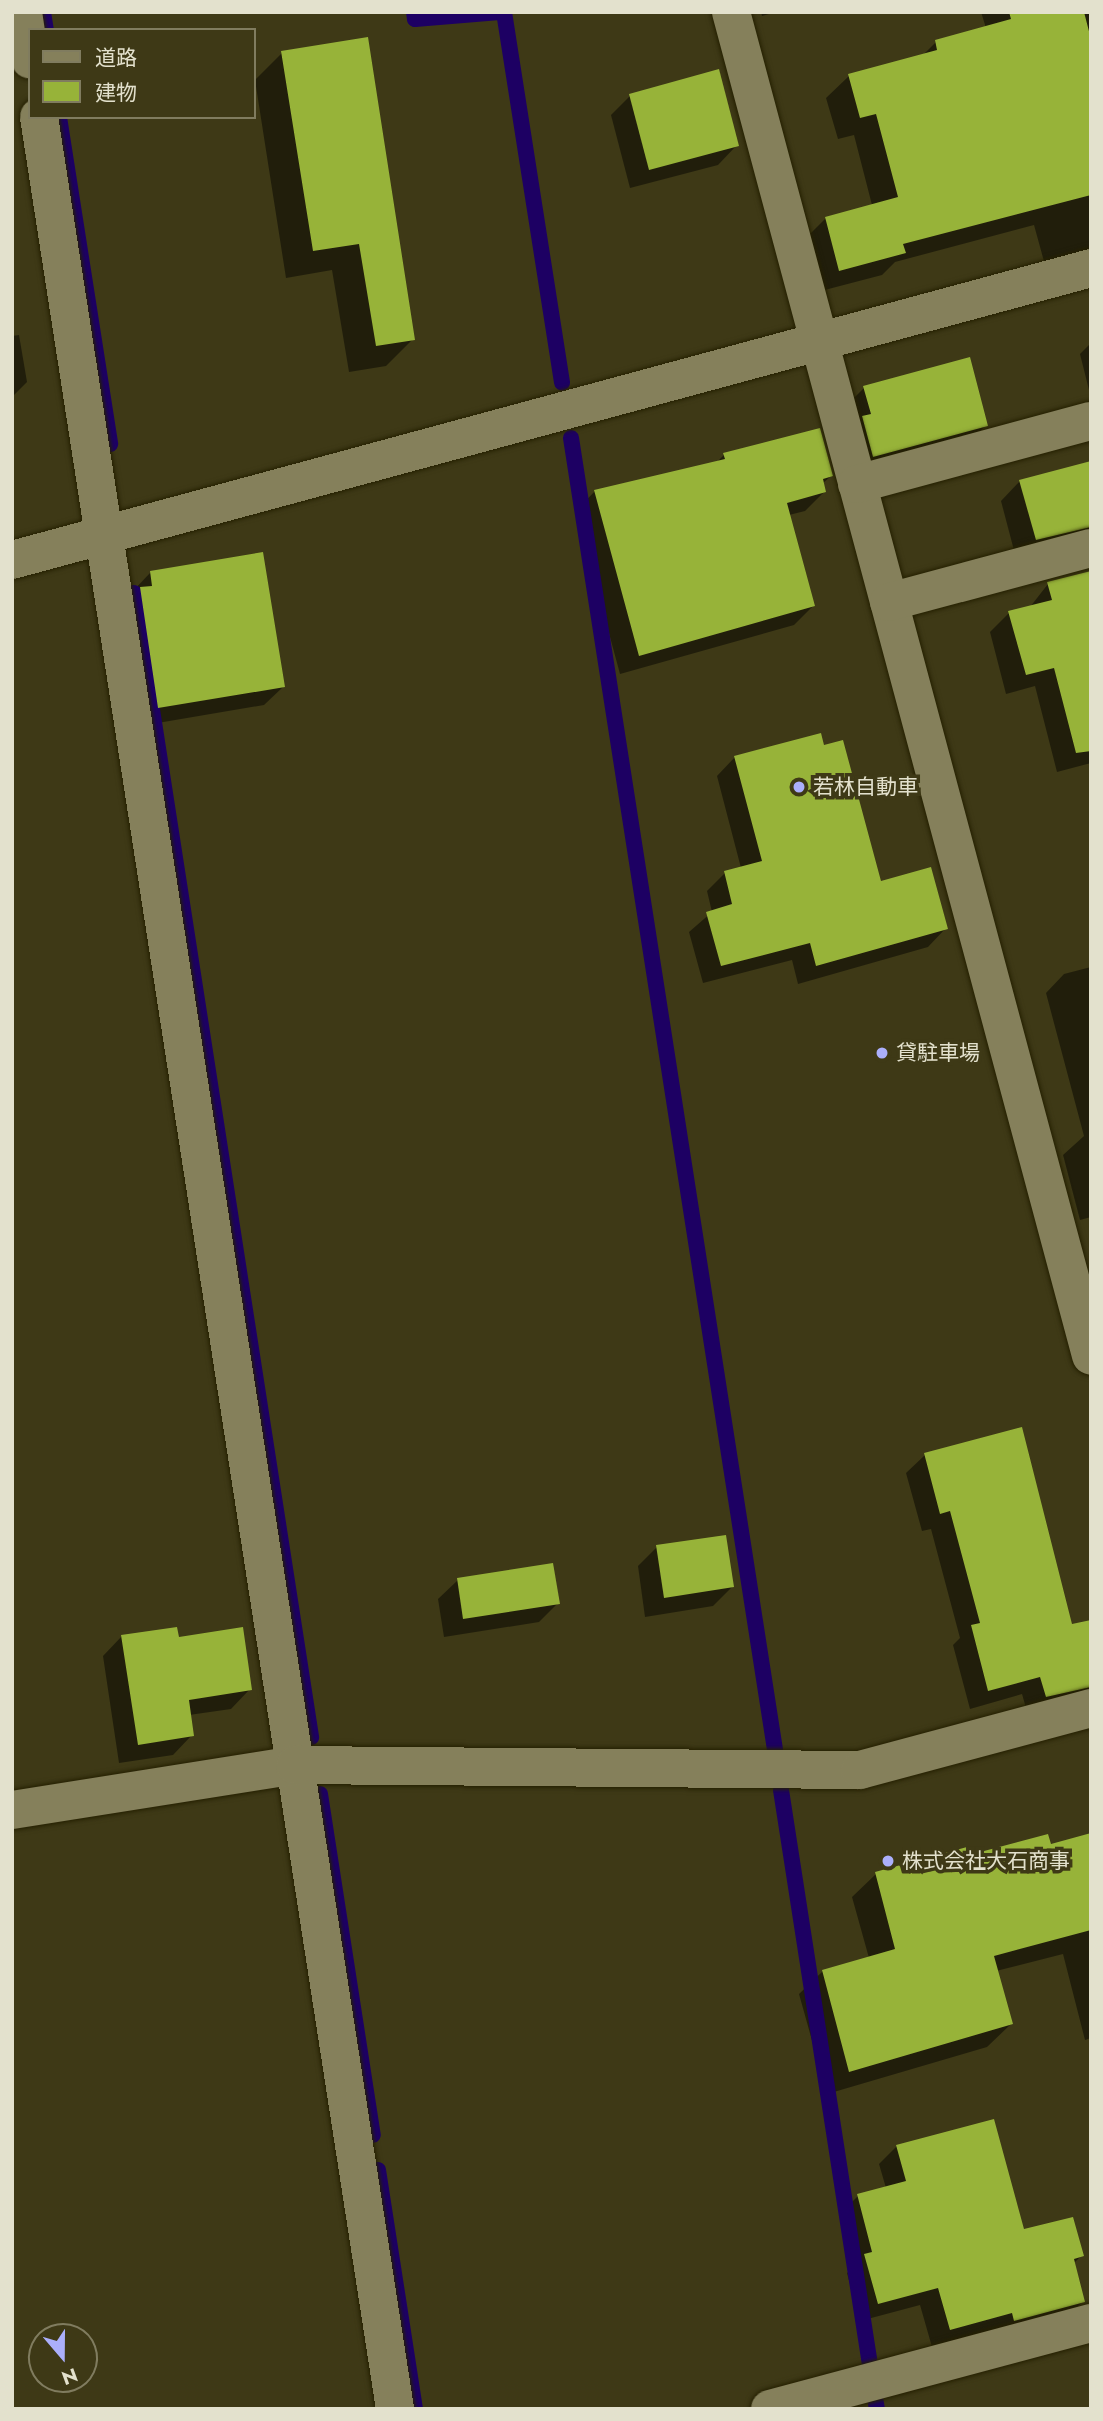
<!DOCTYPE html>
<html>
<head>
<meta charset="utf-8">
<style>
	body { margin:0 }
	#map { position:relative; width:1103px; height:2421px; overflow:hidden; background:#3e3916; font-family:Jost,"Noto Sans JP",sans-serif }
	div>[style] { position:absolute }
	.shadow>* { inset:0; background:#0007 }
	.stream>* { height:16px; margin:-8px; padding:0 8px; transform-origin:8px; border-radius:8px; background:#1d0063 }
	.building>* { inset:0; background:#97b339 }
	.roads { filter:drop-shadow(0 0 2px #252000) drop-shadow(0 0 2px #252000) }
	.minor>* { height:38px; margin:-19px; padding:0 19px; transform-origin:19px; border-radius:19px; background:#85805b }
	.tertiary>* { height:38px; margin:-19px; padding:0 19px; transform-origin:19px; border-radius:19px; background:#85805b }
	.dots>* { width:19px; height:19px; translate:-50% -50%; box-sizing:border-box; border:4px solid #3e3916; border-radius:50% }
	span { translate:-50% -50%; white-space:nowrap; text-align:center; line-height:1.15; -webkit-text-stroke:7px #3e3916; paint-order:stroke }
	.poi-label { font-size:21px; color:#e3e1cd }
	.left { translate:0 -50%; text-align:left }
	.frame { position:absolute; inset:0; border:14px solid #e3e1cd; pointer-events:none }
	.legend { position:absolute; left:28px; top:28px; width:228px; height:91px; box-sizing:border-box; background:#3e3916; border:2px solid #807c5f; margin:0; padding:9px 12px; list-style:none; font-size:21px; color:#e3e1cd }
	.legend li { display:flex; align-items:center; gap:14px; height:35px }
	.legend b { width:35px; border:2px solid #807c5f }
	.north { position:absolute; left:28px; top:2323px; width:70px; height:70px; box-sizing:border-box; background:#3e3916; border:2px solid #807c5f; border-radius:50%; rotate:160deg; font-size:19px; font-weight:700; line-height:28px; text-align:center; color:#e3e1cd }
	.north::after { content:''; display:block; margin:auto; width:24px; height:32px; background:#abaffb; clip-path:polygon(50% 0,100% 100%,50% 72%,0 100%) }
</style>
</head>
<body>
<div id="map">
	<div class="shadow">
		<i style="clip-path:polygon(761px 12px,776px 12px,762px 16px)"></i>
		<i style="clip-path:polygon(981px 12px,1091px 12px,1091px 249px,1045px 265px,1034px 225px,895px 262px,882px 275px,817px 292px,803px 241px,826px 218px,872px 205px,854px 135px,838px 139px,826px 98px,849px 76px,922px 56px,936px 42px,986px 28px)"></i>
		<i style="clip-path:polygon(282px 53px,413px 339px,386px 366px,349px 372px,332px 270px,286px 278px,255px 80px)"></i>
		<i style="clip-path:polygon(630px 96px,737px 145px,718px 165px,630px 188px,611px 115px)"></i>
		<i style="clip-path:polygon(19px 335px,27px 382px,12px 397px,12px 336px)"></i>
		<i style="clip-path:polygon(1091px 343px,1091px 398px,1080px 354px)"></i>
		<i style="clip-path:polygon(864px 388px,986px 425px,967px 445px,854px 475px,845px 407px)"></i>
		<i style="clip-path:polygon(724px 455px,831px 476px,822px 484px,824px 492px,805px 511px,789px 515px,813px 606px,794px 625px,620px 674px,576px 511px,595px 491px,716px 463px)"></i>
		<i style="clip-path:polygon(1091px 462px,1091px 549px,1016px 558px,1001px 501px,1020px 481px)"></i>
		<i style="clip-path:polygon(150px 573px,283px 687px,264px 705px,140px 726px,132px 592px)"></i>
		<i style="clip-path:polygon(1091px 581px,1091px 763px,1057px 772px,1035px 686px,1006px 694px,990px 632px,1009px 613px,1030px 607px,1048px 584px)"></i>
		<i style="clip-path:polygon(735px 757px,880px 883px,946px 928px,928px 947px,798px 984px,792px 960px,703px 983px,689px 932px,712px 912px,707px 891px,725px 873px,741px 868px,717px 776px)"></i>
		<i style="clip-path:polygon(1091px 967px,1091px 1217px,1080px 1220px,1063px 1155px,1084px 1136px,1046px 993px,1064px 974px)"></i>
		<i style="clip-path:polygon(925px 1455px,1071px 1627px,1091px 1621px,1091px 1699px,1028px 1715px,1022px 1694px,970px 1709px,953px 1645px,960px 1638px,931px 1529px,922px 1531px,906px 1473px)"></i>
		<i style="clip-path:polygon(657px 1547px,733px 1586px,713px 1606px,645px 1617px,638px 1566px)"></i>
		<i style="clip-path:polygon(458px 1580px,558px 1603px,539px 1622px,444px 1637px,438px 1599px)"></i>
		<i style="clip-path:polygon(122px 1636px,177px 1639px,250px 1689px,231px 1709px,189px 1715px,192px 1735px,173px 1755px,119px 1763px,103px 1656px)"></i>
		<i style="clip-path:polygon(1091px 1835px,1091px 2038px,1085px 2040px,1063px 1954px,996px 1971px,1011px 2024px,987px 2047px,827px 2094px,799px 1994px,823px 1971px,869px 1958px,852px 1897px,876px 1874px,1050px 1846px)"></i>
		<i style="clip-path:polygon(897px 2146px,1023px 2232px,1082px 2255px,1073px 2264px,1083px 2301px,1065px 2320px,932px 2347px,920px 2305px,860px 2321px,847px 2273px,854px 2267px,840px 2214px,858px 2196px,886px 2188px,879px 2164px)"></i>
	</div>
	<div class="stream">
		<i style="left:43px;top:12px;width:18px;rotate:81deg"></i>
		<i style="left:414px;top:12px;width:7px;rotate:82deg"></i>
		<i style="left:415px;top:19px;width:85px;rotate:-4.7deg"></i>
		<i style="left:504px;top:12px;width:375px;rotate:81.1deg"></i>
		<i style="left:59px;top:117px;width:331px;rotate:81.1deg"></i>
		<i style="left:571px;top:438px;width:1328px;rotate:81.16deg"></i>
		<i style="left:134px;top:593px;width:1158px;rotate:81.2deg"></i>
		<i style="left:781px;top:1790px;width:582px;rotate:81.2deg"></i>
		<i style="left:320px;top:1794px;width:345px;rotate:81.2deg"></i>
		<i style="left:378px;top:2170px;width:242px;rotate:81.2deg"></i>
		<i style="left:875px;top:2398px;width:11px;rotate:80deg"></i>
	</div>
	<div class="building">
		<i style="clip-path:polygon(1009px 12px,1084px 12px,1091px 39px,1091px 195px,903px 244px,906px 253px,839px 271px,825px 217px,898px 197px,876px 114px,860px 118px,848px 74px,937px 50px,935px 40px,1011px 19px)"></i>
		<i style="clip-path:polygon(368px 37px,415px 340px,376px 346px,359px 244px,313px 251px,281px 51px)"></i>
		<i style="clip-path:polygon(719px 69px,739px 146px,649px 170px,629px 94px)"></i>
		<i style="clip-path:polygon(970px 357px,988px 426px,873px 457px,862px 416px,871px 414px,863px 386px)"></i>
		<i style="clip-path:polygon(820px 428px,833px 476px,823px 479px,826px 492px,787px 503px,815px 606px,639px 656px,594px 490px,725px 459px,723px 453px)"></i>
		<i style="clip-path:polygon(1091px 461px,1091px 527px,1036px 540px,1019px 480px)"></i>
		<i style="clip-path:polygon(263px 552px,285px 687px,158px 708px,140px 587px,152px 586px,150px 571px)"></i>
		<i style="clip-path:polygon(1091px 571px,1091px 751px,1076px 753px,1054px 668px,1026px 675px,1008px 611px,1052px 600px,1047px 582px)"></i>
		<i style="clip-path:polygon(821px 733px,824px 745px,843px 740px,881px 881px,931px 867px,948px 929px,816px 966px,810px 943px,721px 966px,706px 912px,732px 904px,724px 871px,762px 861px,734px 756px)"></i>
		<i style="clip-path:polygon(1022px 1427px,1072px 1624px,1091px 1620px,1091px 1687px,1046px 1697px,1040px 1677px,988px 1691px,971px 1625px,980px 1623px,950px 1511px,940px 1514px,924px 1453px)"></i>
		<i style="clip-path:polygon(726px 1535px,734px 1587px,664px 1598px,656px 1545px)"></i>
		<i style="clip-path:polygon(553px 1563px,560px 1604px,463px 1619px,457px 1578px)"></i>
		<i style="clip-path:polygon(177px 1627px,179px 1637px,243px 1627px,252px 1690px,189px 1700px,194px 1736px,138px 1745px,121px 1635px)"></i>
		<i style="clip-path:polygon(1091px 1833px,1091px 1930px,994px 1956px,1013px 2024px,849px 2072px,822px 1970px,895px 1949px,875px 1872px,967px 1847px,969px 1855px,1048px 1834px,1051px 1844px)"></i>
		<i style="clip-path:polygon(994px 2119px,1024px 2229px,1073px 2217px,1084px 2256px,1074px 2259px,1085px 2302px,1014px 2321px,1012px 2313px,950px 2330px,938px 2288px,878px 2304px,864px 2254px,872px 2252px,857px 2194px,906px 2181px,896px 2145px)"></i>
	</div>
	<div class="roads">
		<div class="minor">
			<i style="left:23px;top:12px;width:48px;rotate:81.5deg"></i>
			<i style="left:731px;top:12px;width:1391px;rotate:75deg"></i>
			<i style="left:39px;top:117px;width:2319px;rotate:81.17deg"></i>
			<i style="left:857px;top:484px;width:242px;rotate:-15.1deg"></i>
			<i style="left:889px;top:602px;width:209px;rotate:-15deg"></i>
			<i style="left:12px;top:1810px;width:287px;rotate:-9deg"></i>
			<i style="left:295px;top:1765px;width:565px;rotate:0.51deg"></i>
			<i style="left:860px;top:1770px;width:239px;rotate:-15deg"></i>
			<i style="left:770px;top:2409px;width:332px;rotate:-15deg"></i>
		</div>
		<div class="tertiary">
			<i style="left:12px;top:560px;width:1118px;rotate:-15.14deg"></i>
		</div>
	</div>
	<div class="dots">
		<i style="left:799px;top:787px;background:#abaffb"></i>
		<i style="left:882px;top:1053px;background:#abaffb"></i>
		<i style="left:888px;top:1861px;background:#abaffb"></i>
	</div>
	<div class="poi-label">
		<span class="left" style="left:813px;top:787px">若林自動車</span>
		<span class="left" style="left:896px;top:1053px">貸駐車場</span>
		<span class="left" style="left:902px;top:1861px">株式会社大石商事</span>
	</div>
	<div class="frame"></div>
	<ul class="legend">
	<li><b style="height:9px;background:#85805b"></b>道路</li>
	<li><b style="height:19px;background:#97b339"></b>建物</li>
	</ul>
	<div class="north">N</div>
</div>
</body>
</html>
